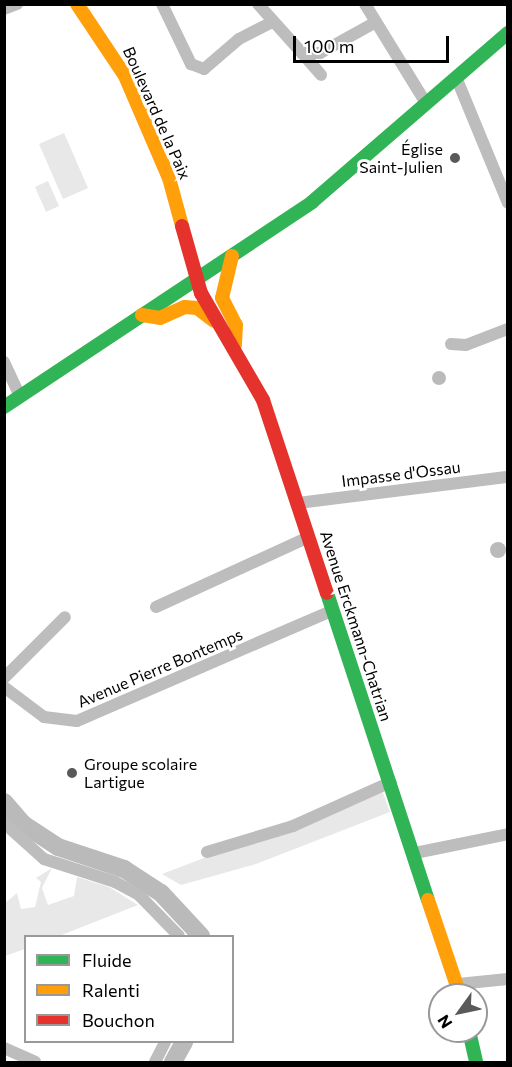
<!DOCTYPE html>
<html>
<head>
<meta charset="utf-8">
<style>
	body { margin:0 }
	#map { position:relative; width:512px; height:1067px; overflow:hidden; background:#fff; font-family:Commissioner,sans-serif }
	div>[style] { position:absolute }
	.green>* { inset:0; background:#e8e8e8 }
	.water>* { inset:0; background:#bababa }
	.round { border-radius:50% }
	.river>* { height:18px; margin:-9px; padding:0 9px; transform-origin:9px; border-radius:9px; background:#bababa }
	.street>* { height:12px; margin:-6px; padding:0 6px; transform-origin:6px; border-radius:6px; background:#bdbdbd }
	.fast>* { height:14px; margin:-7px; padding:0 7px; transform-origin:7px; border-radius:7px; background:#30b455 }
	.slow>* { height:14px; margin:-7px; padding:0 7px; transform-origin:7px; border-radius:7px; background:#ff9f0a }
	.jam>* { height:14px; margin:-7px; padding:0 7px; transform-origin:7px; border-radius:7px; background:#e5322d }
	.dots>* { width:16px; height:16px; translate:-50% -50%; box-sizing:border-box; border:3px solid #fff; border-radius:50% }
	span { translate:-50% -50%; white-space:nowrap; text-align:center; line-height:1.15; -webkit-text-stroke:6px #fff; paint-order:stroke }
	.street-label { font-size:16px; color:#000 }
	.poi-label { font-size:16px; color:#000 }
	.right { translate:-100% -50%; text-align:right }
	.left { translate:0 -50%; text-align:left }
	.frame { position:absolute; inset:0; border:6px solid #000; pointer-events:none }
	.legend { position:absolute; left:24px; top:935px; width:210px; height:108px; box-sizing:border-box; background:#fff; border:2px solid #999; margin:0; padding:8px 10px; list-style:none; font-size:18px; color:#000 }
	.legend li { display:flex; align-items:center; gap:12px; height:30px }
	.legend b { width:30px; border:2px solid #999 }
	.north { position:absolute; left:428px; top:983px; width:60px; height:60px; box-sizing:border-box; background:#fff; border:2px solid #999; border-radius:50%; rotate:237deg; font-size:16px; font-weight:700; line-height:24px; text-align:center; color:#000 }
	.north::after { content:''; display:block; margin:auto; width:21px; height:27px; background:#595959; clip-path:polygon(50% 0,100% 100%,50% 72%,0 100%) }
	.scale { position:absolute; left:293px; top:36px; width:156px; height:27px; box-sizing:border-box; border:3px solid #000; border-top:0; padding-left:8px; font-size:18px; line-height:21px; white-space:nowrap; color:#000; -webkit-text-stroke:4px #fff; paint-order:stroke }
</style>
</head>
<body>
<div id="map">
	<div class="green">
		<i style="clip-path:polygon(64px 133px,88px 188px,63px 199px,39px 144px)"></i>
		<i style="clip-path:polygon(48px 181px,59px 206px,46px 212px,35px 187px)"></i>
		<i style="clip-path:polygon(382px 790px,390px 812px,256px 864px,181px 885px,162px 874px)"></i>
		<i style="clip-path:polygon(52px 868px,42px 888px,48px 905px,74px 896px,77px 877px,109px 887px,138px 905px,59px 936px,26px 936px,25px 949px,5px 956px,5px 903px,17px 893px,21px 909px,35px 907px,41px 882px,36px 878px)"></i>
	</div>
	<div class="water">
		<i class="round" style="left:432px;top:371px;width:14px;height:14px"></i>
		<i class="round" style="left:490px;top:542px;width:16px;height:16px"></i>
	</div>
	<div class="river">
		<i style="left:4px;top:802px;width:29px;rotate:49deg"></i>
		<i style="left:23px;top:824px;width:42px;rotate:33.3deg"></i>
		<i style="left:58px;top:847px;width:70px;rotate:18.4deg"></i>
		<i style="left:124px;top:869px;width:44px;rotate:33deg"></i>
		<i style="left:161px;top:893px;width:59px;rotate:47.1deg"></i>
		<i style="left:173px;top:1062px;width:23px;rotate:-61deg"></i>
	</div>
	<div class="street">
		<i style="left:162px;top:4px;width:67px;rotate:64.2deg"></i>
		<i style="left:191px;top:64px;width:14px;rotate:21deg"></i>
		<i style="left:204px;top:69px;width:46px;rotate:-40.6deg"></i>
		<i style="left:239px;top:39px;width:38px;rotate:-27deg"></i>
		<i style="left:258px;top:4px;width:66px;rotate:48.1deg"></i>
		<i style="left:302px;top:53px;width:18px"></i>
		<i style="left:320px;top:53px;width:64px;rotate:-29deg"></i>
		<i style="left:365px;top:4px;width:116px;rotate:58.4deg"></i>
		<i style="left:4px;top:9px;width:14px;rotate:-21deg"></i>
		<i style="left:302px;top:53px;width:29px;rotate:49deg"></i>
		<i style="left:456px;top:77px;width:136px;rotate:67.6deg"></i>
		<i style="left:451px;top:344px;width:15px;rotate:4deg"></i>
		<i style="left:466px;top:345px;width:45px;rotate:-20.9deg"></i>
		<i style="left:4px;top:362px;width:38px;rotate:65deg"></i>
		<i style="left:298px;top:503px;width:212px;rotate:-7.1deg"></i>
		<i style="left:156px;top:607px;width:168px;rotate:-24.6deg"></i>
		<i style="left:4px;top:678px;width:86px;rotate:-45deg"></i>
		<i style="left:4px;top:687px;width:50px;rotate:36.9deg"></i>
		<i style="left:44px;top:717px;width:33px;rotate:7deg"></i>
		<i style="left:77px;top:721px;width:279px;rotate:-23.4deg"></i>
		<i style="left:4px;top:823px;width:54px;rotate:42deg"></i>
		<i style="left:44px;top:859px;width:75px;rotate:17.9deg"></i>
		<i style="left:115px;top:882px;width:27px;rotate:28deg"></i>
		<i style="left:139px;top:895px;width:57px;rotate:45.7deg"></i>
		<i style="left:207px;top:852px;width:90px;rotate:-16.8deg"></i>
		<i style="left:293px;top:826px;width:107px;rotate:-24.2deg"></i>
		<i style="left:415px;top:853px;width:95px;rotate:-11.5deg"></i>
		<i style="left:458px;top:984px;width:50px;rotate:-5.7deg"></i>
		<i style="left:4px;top:1048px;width:34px;rotate:24deg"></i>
		<i style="left:155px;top:1062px;width:22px;rotate:-63deg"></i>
	</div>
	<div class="fast">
		<i style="left:4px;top:407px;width:370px;rotate:-33.6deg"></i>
		<i style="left:312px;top:202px;width:259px;rotate:-40.8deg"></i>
		<i style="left:327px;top:593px;width:323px;rotate:71.8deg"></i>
		<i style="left:469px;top:1031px;width:32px;rotate:77deg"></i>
	</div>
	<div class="slow">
		<i style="left:77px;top:4px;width:87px;rotate:56.3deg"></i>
		<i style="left:125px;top:76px;width:111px;rotate:66.7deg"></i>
		<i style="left:169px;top:178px;width:50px;rotate:74.8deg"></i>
		<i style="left:232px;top:256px;width:43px;rotate:103.4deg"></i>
		<i style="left:222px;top:298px;width:30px;rotate:63deg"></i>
		<i style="left:236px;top:325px;width:20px;rotate:93deg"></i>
		<i style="left:142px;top:315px;width:18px;rotate:9deg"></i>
		<i style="left:160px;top:318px;width:27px;rotate:-24deg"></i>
		<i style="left:185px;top:307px;width:12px;rotate:5deg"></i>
		<i style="left:197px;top:308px;width:21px;rotate:37deg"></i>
		<i style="left:428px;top:900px;width:100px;rotate:71.4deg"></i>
	</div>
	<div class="jam">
		<i style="left:182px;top:226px;width:70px;rotate:74.2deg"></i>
		<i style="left:201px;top:293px;width:124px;rotate:59.9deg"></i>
		<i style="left:263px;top:400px;width:203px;rotate:71.7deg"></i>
	</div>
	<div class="dots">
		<i style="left:455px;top:158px;background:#595959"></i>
		<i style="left:72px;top:773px;background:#595959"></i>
	</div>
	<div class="street-label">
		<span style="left:157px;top:113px;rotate:66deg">Boulevard de la Paix</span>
		<span style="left:401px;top:474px;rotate:-7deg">Impasse d'Ossau</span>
		<span style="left:356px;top:626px;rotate:72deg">Avenue Erckmann-Chatrian</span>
		<span style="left:160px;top:668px;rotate:-23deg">Avenue Pierre Bontemps</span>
	</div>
	<div class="poi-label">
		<span class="right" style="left:443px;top:158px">Église<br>Saint-Julien</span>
		<span class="left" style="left:84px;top:773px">Groupe scolaire<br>Lartigue</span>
	</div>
	<div class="frame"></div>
	<ul class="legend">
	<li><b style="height:8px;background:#30b455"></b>Fluide</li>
	<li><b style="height:8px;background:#ff9f0a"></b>Ralenti</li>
	<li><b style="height:8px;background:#e5322d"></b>Bouchon</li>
	</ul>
	<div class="north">N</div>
	<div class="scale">100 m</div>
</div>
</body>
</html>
